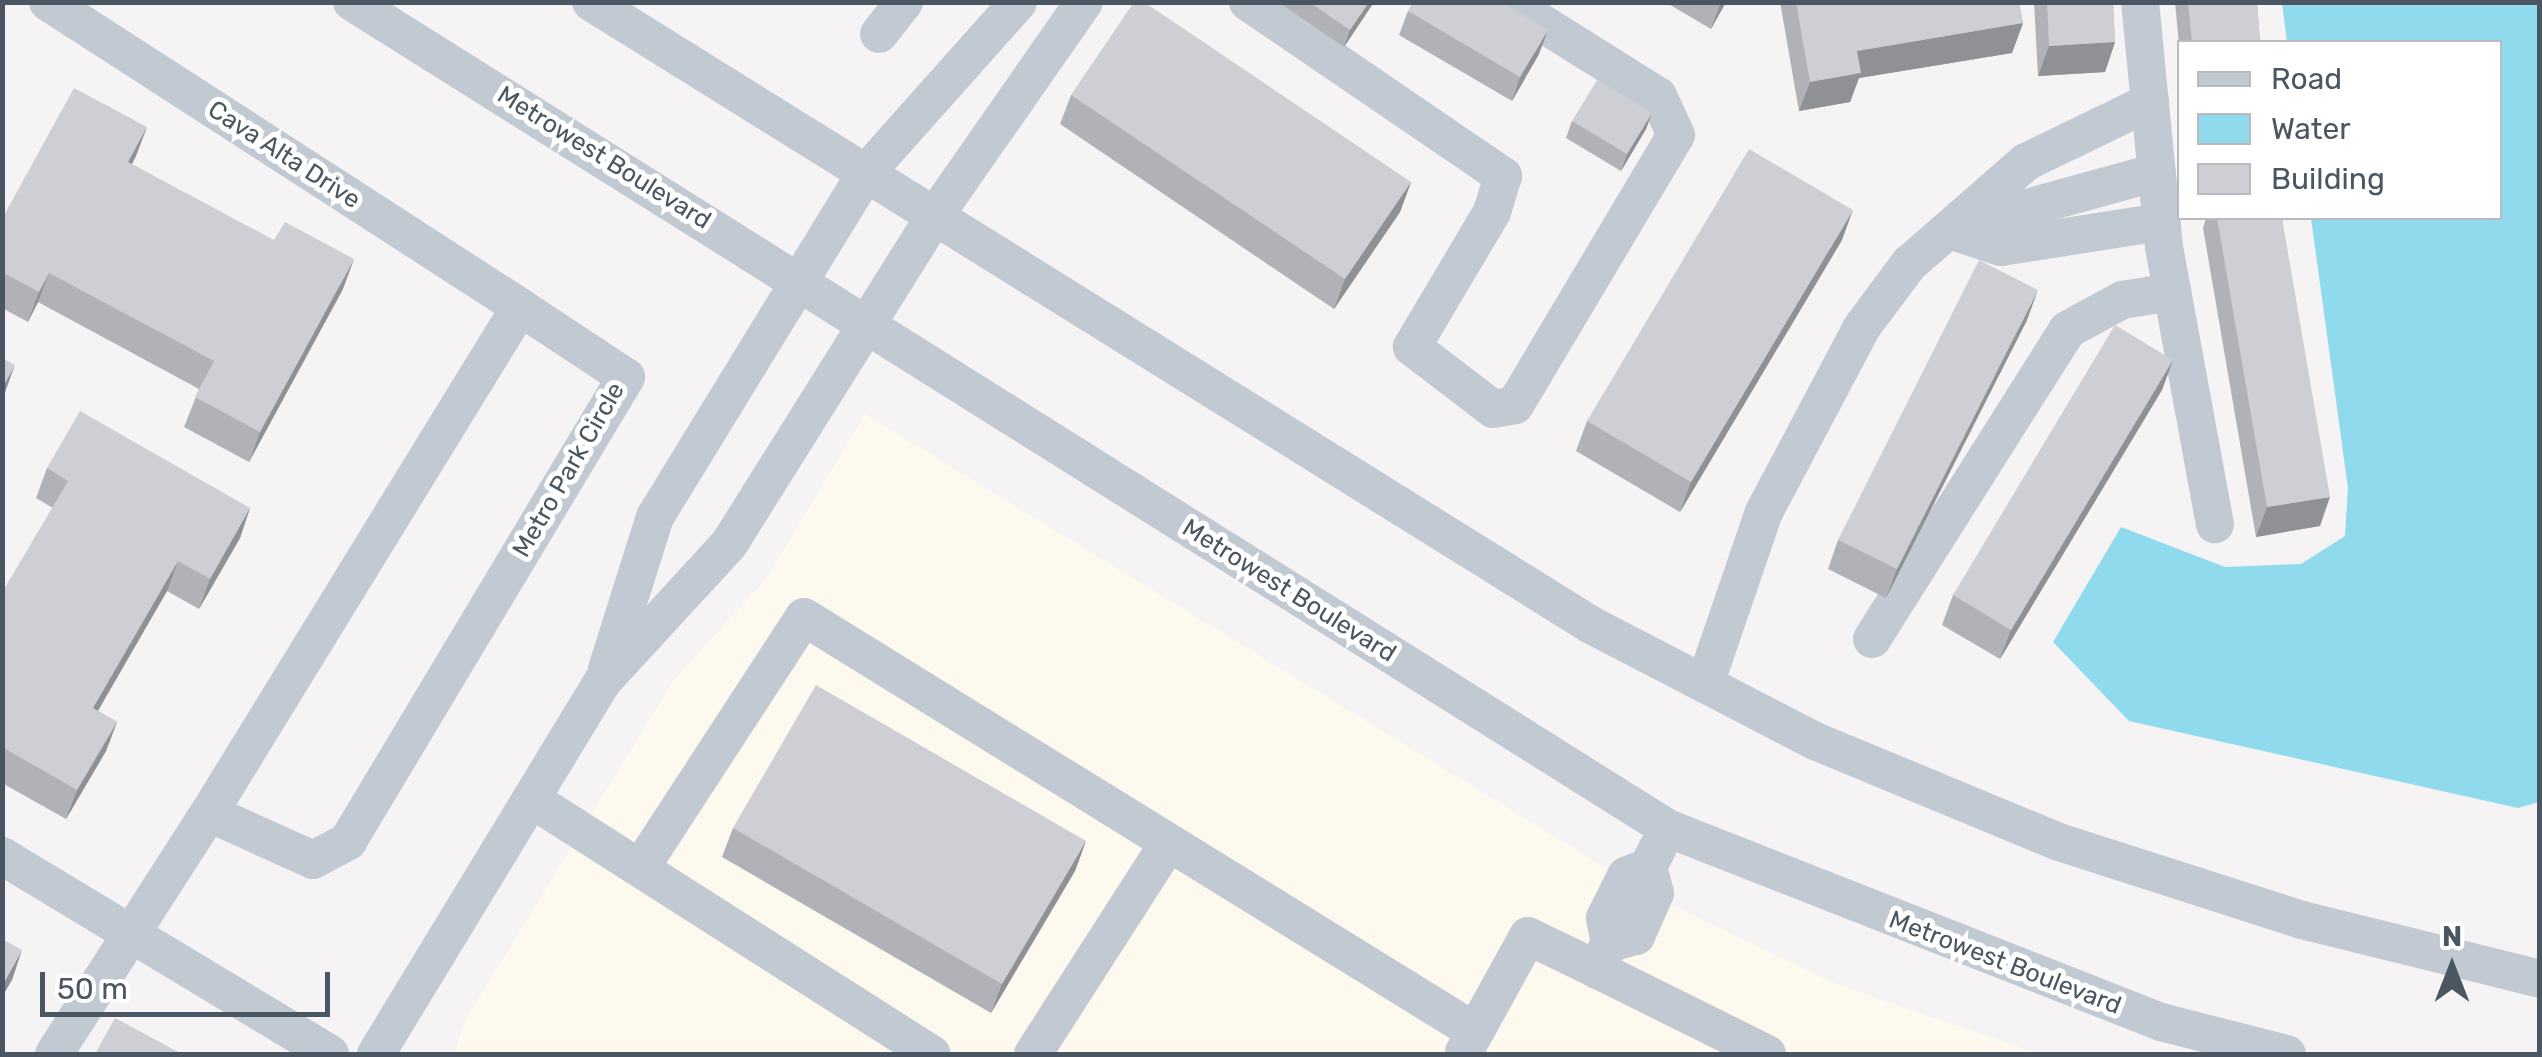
<!DOCTYPE html>
<html>
<head>
<meta charset="utf-8">
<style>
	body { margin:0 }
	#map { position:relative; width:2542px; height:1057px; overflow:hidden; background:#f5f3f3; font-family:Rubik,sans-serif }
	div>[style] { position:absolute }
	.commercial>* { inset:0; background:#fdf9ef }
	.water>* { inset:0; background:#90daee }
	.minor>* { height:38px; margin:-19px; padding:0 19px; transform-origin:19px; border-radius:19px; background:#c1cad2 }
	.wall>* { inset:0; background:#b0b2b7 }
	.shaded-wall>* { inset:0; background:#909195 }
	.building>* { inset:0; background:#cdcfd5 }
	span { translate:-50% -50%; white-space:nowrap; text-align:center; line-height:1.15; -webkit-text-stroke:10px #fff; paint-order:stroke }
	.street-label { font-size:25px; color:#4a5661 }
	.frame { position:absolute; inset:0; border:5px solid #4a5661; pointer-events:none }
	.legend { position:absolute; left:2177px; top:40px; width:325px; height:180px; box-sizing:border-box; background:#fff; border:2px solid #b7bbc0; margin:0; padding:12px 18px; list-style:none; font-size:30px; color:#4a5661 }
	.legend li { display:flex; align-items:center; gap:20px; height:50px }
	.legend b { width:50px; border:2px solid #b7bbc0 }
	.north { position:absolute; left:2402px; top:917px; width:100px; height:100px; -webkit-text-stroke:8px #fff; paint-order:stroke; rotate:0deg; font-size:28px; font-weight:700; line-height:40px; text-align:center; color:#4a5661 }
	.north::after { content:''; display:block; margin:auto; width:35px; height:45px; background:#4a5661; clip-path:polygon(50% 0,100% 100%,50% 72%,0 100%) }
	.scale { position:absolute; left:40px; top:972px; width:290px; height:45px; box-sizing:border-box; border:5px solid #4a5661; border-top:0; padding-left:12px; font-size:30px; line-height:35px; white-space:nowrap; color:#4a5661; -webkit-text-stroke:8px #fff; paint-order:stroke }
</style>
</head>
<body>
<div id="map">
	<div class="commercial">
		<i style="clip-path:polygon(865px 414px,1647px 893px,1834px 983px,2038px 1054px,455px 1054px,463px 1024px,673px 681px,766px 579px)"></i>
	</div>
	<div class="water">
		<i style="clip-path:polygon(2282px 3px,2539px 3px,2539px 802px,2518px 808px,2129px 721px,2053px 642px,2121px 527px,2225px 567px,2301px 564px,2345px 536px,2348px 488px,2311px 218px,2500px 218px,2500px 42px,2287px 42px)"></i>
	</div>
	<div class="minor">
		<i style="left:48px;top:2px;width:562px;rotate:32.87deg"></i>
		<i style="left:352px;top:2px;width:1553px;rotate:32.13deg"></i>
		<i style="left:1667px;top:828px;width:531px;rotate:21.44deg"></i>
		<i style="left:2161px;top:1022px;width:130px;rotate:14.3deg"></i>
		<i style="left:591px;top:2px;width:1178px;rotate:31.92deg"></i>
		<i style="left:1591px;top:625px;width:252px;rotate:27.4deg"></i>
		<i style="left:1815px;top:741px;width:264px;rotate:22.5deg"></i>
		<i style="left:2059px;top:842px;width:255px;rotate:17.8deg"></i>
		<i style="left:2302px;top:920px;width:245px;rotate:13.9deg"></i>
		<i style="left:1248px;top:2px;width:309px;rotate:34.3deg"></i>
		<i style="left:1503px;top:176px;width:38px;rotate:107deg"></i>
		<i style="left:1492px;top:212px;width:157px;rotate:120.7deg"></i>
		<i style="left:1412px;top:347px;width:102px;rotate:37.4deg"></i>
		<i style="left:1493px;top:409px;width:22px;rotate:-10deg"></i>
		<i style="left:1515px;top:405px;width:314px;rotate:-59.2deg"></i>
		<i style="left:1676px;top:135px;width:43px;rotate:-114.8deg"></i>
		<i style="left:1658px;top:96px;width:177px;rotate:-147.9deg"></i>
		<i style="left:2140px;top:2px;width:246px;rotate:84.4deg"></i>
		<i style="left:2164px;top:247px;width:282px;rotate:79.6deg"></i>
		<i style="left:879px;top:34px;width:41px;rotate:-52deg"></i>
		<i style="left:1961px;top:226px;width:203px;rotate:-15.4deg"></i>
		<i style="left:1949px;top:230px;width:55px;rotate:18.1deg"></i>
		<i style="left:2001px;top:247px;width:162px;rotate:-8.9deg"></i>
		<i style="left:1872px;top:639px;width:365px;rotate:-57.7deg"></i>
		<i style="left:2067px;top:330px;width:63px;rotate:-28.6deg"></i>
		<i style="left:2122px;top:300px;width:51px;rotate:-9.1deg"></i>
		<i style="left:607px;top:669px;width:159px;rotate:-72.5deg"></i>
		<i style="left:655px;top:517px;width:402px;rotate:-58.5deg"></i>
		<i style="left:865px;top:174px;width:230px;rotate:-48.3deg"></i>
		<i style="left:1705px;top:684px;width:182px;rotate:-71.1deg"></i>
		<i style="left:1764px;top:512px;width:209px;rotate:-62.1deg"></i>
		<i style="left:1862px;top:327px;width:79px;rotate:-53.3deg"></i>
		<i style="left:1909px;top:264px;width:155px;rotate:-41.1deg"></i>
		<i style="left:2026px;top:162px;width:138px;rotate:-25.8deg"></i>
		<i style="left:531px;top:799px;width:475px;rotate:32.5deg"></i>
		<i style="left:2px;top:856px;width:383px;rotate:31.1deg"></i>
		<i style="left:641px;top:867px;width:298px;rotate:-56.9deg"></i>
		<i style="left:804px;top:617px;width:788px;rotate:31.71deg"></i>
		<i style="left:1648px;top:867px;width:24px;rotate:158deg"></i>
		<i style="left:1626px;top:876px;width:47px;rotate:116.6deg"></i>
		<i style="left:1605px;top:918px;width:25px;rotate:79deg"></i>
		<i style="left:1610px;top:943px;width:30px;rotate:118deg"></i>
		<i style="left:1596px;top:969px;width:191px;rotate:26.4deg"></i>
		<i style="left:1610px;top:943px;width:27px;rotate:-15deg"></i>
		<i style="left:1636px;top:936px;width:47px;rotate:-66.2deg"></i>
		<i style="left:1655px;top:893px;width:27px;rotate:-105deg"></i>
		<i style="left:1648px;top:867px;width:22px;rotate:-63deg"></i>
		<i style="left:1464px;top:1052px;width:132px;rotate:-61.1deg"></i>
		<i style="left:1528px;top:936px;width:76px;rotate:25.9deg"></i>
		<i style="left:54px;top:1054px;width:287px;rotate:-57.3deg"></i>
		<i style="left:209px;top:813px;width:114px;rotate:24.3deg"></i>
		<i style="left:313px;top:860px;width:40px;rotate:-28deg"></i>
		<i style="left:348px;top:841px;width:541px;rotate:-59.07deg"></i>
		<i style="left:626px;top:377px;width:127px;rotate:-146.6deg"></i>
		<i style="left:520px;top:307px;width:594px;rotate:121.58deg"></i>
		<i style="left:376px;top:1054px;width:437px;rotate:-58.7deg"></i>
		<i style="left:603px;top:681px;width:186px;rotate:-47.4deg"></i>
		<i style="left:729px;top:544px;width:386px;rotate:-57.9deg"></i>
		<i style="left:934px;top:217px;width:262px;rotate:-55.1deg"></i>
		<i style="left:1033px;top:1054px;width:246px;rotate:-57.3deg"></i>
	</div>
	<div class="wall">
		<i style="clip-path:polygon(1278px 2px,1374px 2px,1344px 47px)"></i>
		<i style="clip-path:polygon(1665px 2px,1726px 2px,1711px 29px)"></i>
		<i style="clip-path:polygon(1780px 2px,2019px 2px,2023px 23px,2012px 53px,1859px 78px,1850px 102px,1799px 111px)"></i>
		<i style="clip-path:polygon(2034px 2px,2113px 2px,2115px 42px,2105px 72px,2038px 76px)"></i>
		<i style="clip-path:polygon(2175px 2px,2257px 2px,2260px 42px,2180px 42px,2180px 56px)"></i>
		<i style="clip-path:polygon(1408px 11px,1539px 54px,1512px 101px,1399px 35px)"></i>
		<i style="clip-path:polygon(1071px 95px,1411px 182px,1400px 212px,1334px 309px,1060px 124px)"></i>
		<i style="clip-path:polygon(1652px 113px,1646px 129px,1621px 171px,1566px 138px,1572px 121px)"></i>
		<i style="clip-path:polygon(147px 127px,132px 164px,343px 289px,249px 462px,184px 427px,199px 389px,38px 302px,28px 322px,2px 308px,2px 219px)"></i>
		<i style="clip-path:polygon(2206px 218px,2282px 218px,2320px 526px,2256px 537px,2203px 228px)"></i>
		<i style="clip-path:polygon(1842px 240px,1680px 512px,1576px 451px,1587px 421px)"></i>
		<i style="clip-path:polygon(2027px 320px,1886px 598px,1828px 569px,1838px 540px)"></i>
		<i style="clip-path:polygon(2173px 360px,2162px 390px,2000px 659px,1942px 625px,1953px 595px)"></i>
		<i style="clip-path:polygon(47px 468px,250px 508px,240px 538px,199px 609px,167px 591px,98px 711px,117px 722px,106px 751px,66px 819px,2px 783px,2px 593px,53px 508px,36px 498px)"></i>
		<i style="clip-path:polygon(733px 828px,1086px 841px,1075px 871px,991px 1013px,722px 857px)"></i>
	</div>
	<div class="shaded-wall">
		<i style="clip-path:polygon(1369px 2px,1374px 2px,1344px 47px,1350px 30px)"></i>
		<i style="clip-path:polygon(1721px 2px,1726px 2px,1711px 29px)"></i>
		<i style="clip-path:polygon(2023px 23px,2012px 53px,1859px 78px,1850px 102px,1799px 111px,1810px 82px,1857px 51px)"></i>
		<i style="clip-path:polygon(1548px 30px,1539px 54px,1512px 101px,1520px 77px)"></i>
		<i style="clip-path:polygon(2115px 42px,2105px 72px,2038px 76px,2049px 46px)"></i>
		<i style="clip-path:polygon(1652px 113px,1646px 129px,1621px 171px,1627px 154px)"></i>
		<i style="clip-path:polygon(147px 127px,136px 156px,117px 192px,128px 162px)"></i>
		<i style="clip-path:polygon(1411px 182px,1400px 212px,1334px 309px,1345px 279px)"></i>
		<i style="clip-path:polygon(1853px 210px,1842px 240px,1680px 512px,1691px 482px)"></i>
		<i style="clip-path:polygon(354px 259px,343px 289px,249px 462px,260px 432px)"></i>
		<i style="clip-path:polygon(49px 273px,38px 302px,28px 322px,39px 292px)"></i>
		<i style="clip-path:polygon(2038px 290px,2027px 320px,1886px 598px,1897px 569px)"></i>
		<i style="clip-path:polygon(2173px 360px,2162px 390px,2000px 659px,2011px 630px)"></i>
		<i style="clip-path:polygon(15px 365px,4px 395px,2px 398px,2px 388px)"></i>
		<i style="clip-path:polygon(2330px 497px,2320px 526px,2256px 537px,2267px 507px)"></i>
		<i style="clip-path:polygon(250px 508px,240px 538px,199px 609px,210px 579px)"></i>
		<i style="clip-path:polygon(178px 561px,167px 591px,82px 738px,93px 708px)"></i>
		<i style="clip-path:polygon(117px 722px,106px 751px,66px 819px,77px 790px)"></i>
		<i style="clip-path:polygon(1086px 841px,1075px 871px,991px 1013px,1002px 984px)"></i>
		<i style="clip-path:polygon(22px 950px,12px 980px,2px 997px,2px 986px)"></i>
	</div>
	<div class="building">
		<i style="clip-path:polygon(1134px 2px,1144px 2px,1411px 182px,1345px 279px,1071px 95px)"></i>
		<i style="clip-path:polygon(1309px 2px,1369px 2px,1350px 30px)"></i>
		<i style="clip-path:polygon(1413px 2px,1501px 2px,1548px 30px,1520px 77px,1408px 11px)"></i>
		<i style="clip-path:polygon(1796px 2px,2019px 2px,2023px 23px,1857px 51px,1861px 73px,1810px 82px)"></i>
		<i style="clip-path:polygon(2047px 2px,2113px 2px,2115px 42px,2049px 46px)"></i>
		<i style="clip-path:polygon(2188px 2px,2257px 2px,2260px 42px,2192px 42px)"></i>
		<i style="clip-path:polygon(1597px 80px,1652px 113px,1627px 154px,1572px 121px)"></i>
		<i style="clip-path:polygon(74px 88px,147px 127px,128px 162px,274px 240px,285px 222px,354px 259px,260px 432px,195px 397px,214px 361px,49px 273px,39px 292px,2px 272px,2px 219px)"></i>
		<i style="clip-path:polygon(1749px 149px,1853px 210px,1691px 482px,1587px 421px)"></i>
		<i style="clip-path:polygon(2217px 218px,2282px 218px,2330px 497px,2267px 507px)"></i>
		<i style="clip-path:polygon(1979px 260px,2038px 290px,1897px 569px,1838px 540px)"></i>
		<i style="clip-path:polygon(2115px 325px,2173px 360px,2011px 630px,1953px 595px)"></i>
		<i style="clip-path:polygon(2px 358px,15px 365px,2px 388px)"></i>
		<i style="clip-path:polygon(80px 411px,250px 508px,210px 579px,178px 561px,93px 708px,117px 722px,77px 790px,2px 747px,2px 593px,68px 481px,47px 468px)"></i>
		<i style="clip-path:polygon(816px 685px,1086px 841px,1002px 984px,733px 828px)"></i>
		<i style="clip-path:polygon(2px 939px,22px 950px,2px 986px)"></i>
		<i style="clip-path:polygon(115px 1018px,182px 1054px,95px 1054px)"></i>
	</div>
	<div class="street-label">
		<span style="left:284px;top:155px;rotate:33deg">Cava Alta Drive</span>
		<span style="left:604px;top:158px;rotate:32deg">Metrowest Boulevard</span>
		<span style="left:569px;top:470px;rotate:-60deg">Metro Park Circle</span>
		<span style="left:1289px;top:591px;rotate:32deg">Metrowest Boulevard</span>
		<span style="left:2005px;top:963px;rotate:21deg">Metrowest Boulevard</span>
	</div>
	<div class="frame"></div>
	<ul class="legend">
	<li><b style="height:12px;background:#c1cad2"></b>Road</li>
	<li><b style="height:28px;background:#90daee"></b>Water</li>
	<li><b style="height:28px;background:#cdcfd5"></b>Building</li>
	</ul>
	<div class="north">N</div>
	<div class="scale">50 m</div>
</div>
</body>
</html>
